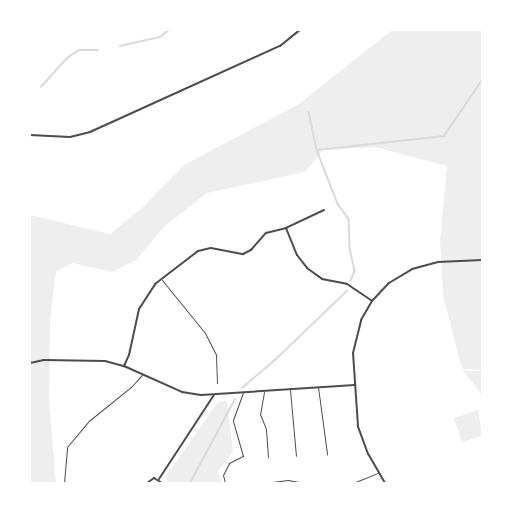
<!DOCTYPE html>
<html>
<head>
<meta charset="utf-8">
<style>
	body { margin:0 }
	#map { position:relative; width:512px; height:513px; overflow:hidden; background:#fff; font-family:"Noto Serif",serif }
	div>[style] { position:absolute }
	.green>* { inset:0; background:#eee }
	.stream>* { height:1.5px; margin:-0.75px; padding:0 0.75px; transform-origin:0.75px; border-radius:0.75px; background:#d9d9d9 }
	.service>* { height:1px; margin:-0.5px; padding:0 0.5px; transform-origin:0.5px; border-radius:0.5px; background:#4c4c4c }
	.minor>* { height:2px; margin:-1px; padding:0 1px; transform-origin:1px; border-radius:1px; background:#4c4c4c }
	span { translate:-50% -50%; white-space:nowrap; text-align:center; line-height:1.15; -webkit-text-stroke:4px #fff; paint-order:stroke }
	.frame { position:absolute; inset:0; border:31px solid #fff; pointer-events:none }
</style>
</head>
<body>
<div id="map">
	<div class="green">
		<i style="clip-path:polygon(392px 30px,482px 30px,482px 370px,462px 369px,443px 295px,440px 241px,447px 166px,375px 147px,323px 150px,305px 172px,207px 193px,165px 226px,136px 260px,112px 272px,73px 263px,56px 271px,50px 321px,49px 401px,56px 483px,30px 483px,30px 215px,110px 234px,144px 206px,184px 165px,299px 104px)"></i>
		<i style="clip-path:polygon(463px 371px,482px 371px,482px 397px,477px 388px)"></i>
		<i style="clip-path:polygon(227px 401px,233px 452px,218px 471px,222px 483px,167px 483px,166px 476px,218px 402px)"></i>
		<i style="clip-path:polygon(478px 410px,482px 436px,462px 442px,454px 418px)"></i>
	</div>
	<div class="stream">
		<i style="left:120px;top:46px;width:41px;rotate:-12.7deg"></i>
		<i style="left:160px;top:37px;width:11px;rotate:-38deg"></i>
		<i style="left:41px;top:87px;width:39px;rotate:-48deg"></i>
		<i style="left:67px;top:58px;width:14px;rotate:-34deg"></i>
		<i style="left:79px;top:50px;width:19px"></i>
		<i style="left:309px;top:112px;width:39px;rotate:78deg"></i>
		<i style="left:317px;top:150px;width:58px;rotate:68.7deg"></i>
		<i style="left:338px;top:204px;width:19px;rotate:54deg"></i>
		<i style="left:349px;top:219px;width:30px;rotate:88deg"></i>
		<i style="left:350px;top:249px;width:23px;rotate:77deg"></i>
		<i style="left:355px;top:271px;width:11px;rotate:112deg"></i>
		<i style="left:317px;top:150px;width:128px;rotate:-6.3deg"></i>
		<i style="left:444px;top:136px;width:68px;rotate:-55.8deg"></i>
		<i style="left:242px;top:388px;width:43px;rotate:-40.3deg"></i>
		<i style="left:275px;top:360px;width:100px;rotate:-43.8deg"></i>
		<i style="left:190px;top:483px;width:95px;rotate:-61.8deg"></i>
	</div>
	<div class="service">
		<i style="left:162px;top:280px;width:68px;rotate:50.9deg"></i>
		<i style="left:205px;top:333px;width:25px;rotate:63deg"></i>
		<i style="left:216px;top:355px;width:28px;rotate:88deg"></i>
		<i style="left:318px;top:387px;width:68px;rotate:82.3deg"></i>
		<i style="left:290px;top:390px;width:66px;rotate:84.8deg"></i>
		<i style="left:264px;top:392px;width:22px;rotate:100deg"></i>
		<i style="left:260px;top:414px;width:16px;rotate:68deg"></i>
		<i style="left:266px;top:429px;width:28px;rotate:86deg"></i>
		<i style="left:64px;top:483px;width:36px;rotate:-85deg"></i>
		<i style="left:67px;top:447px;width:35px;rotate:-50deg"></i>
		<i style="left:90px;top:420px;width:54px;rotate:-39deg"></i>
		<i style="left:132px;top:386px;width:15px;rotate:-48deg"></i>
		<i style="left:225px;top:483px;width:8px;rotate:-104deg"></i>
		<i style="left:223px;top:475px;width:13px;rotate:-63deg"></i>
		<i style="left:229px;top:463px;width:16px;rotate:-27deg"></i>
		<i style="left:243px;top:456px;width:37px;rotate:-106deg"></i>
		<i style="left:233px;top:420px;width:29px;rotate:-70deg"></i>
		<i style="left:264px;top:483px;width:24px;rotate:-7deg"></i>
		<i style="left:288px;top:480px;width:15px;rotate:11deg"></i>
		<i style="left:353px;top:483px;width:27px;rotate:-22deg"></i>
	</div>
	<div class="minor">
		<i style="left:30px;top:135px;width:40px;rotate:2.9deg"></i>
		<i style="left:70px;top:137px;width:21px;rotate:-14deg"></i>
		<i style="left:90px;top:132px;width:209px;rotate:-24.4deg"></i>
		<i style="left:280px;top:46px;width:26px;rotate:-39deg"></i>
		<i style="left:324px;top:210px;width:42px;rotate:154.7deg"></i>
		<i style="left:286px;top:228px;width:29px;rotate:68deg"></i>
		<i style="left:297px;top:255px;width:16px;rotate:52deg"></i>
		<i style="left:307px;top:268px;width:19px;rotate:36deg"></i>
		<i style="left:322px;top:279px;width:25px;rotate:11deg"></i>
		<i style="left:347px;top:284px;width:30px;rotate:34deg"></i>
		<i style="left:30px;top:363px;width:14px;rotate:-12deg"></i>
		<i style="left:44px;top:360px;width:61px;rotate:0.9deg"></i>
		<i style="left:105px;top:361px;width:20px;rotate:15deg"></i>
		<i style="left:124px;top:366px;width:64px;rotate:24.1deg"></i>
		<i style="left:182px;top:392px;width:19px;rotate:9deg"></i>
		<i style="left:201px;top:395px;width:154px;rotate:-3.7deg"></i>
		<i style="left:124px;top:366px;width:12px;rotate:-66deg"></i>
		<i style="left:129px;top:355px;width:47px;rotate:-77.7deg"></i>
		<i style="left:139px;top:309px;width:30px;rotate:-57deg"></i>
		<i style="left:155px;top:284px;width:54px;rotate:-37.5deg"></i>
		<i style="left:198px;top:251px;width:13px;rotate:-13deg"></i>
		<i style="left:211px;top:248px;width:33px;rotate:11deg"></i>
		<i style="left:243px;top:254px;width:9px;rotate:-27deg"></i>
		<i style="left:251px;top:250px;width:23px;rotate:-49deg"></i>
		<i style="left:266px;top:233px;width:21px;rotate:-14deg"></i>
		<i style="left:159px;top:479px;width:100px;rotate:-56.8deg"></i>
		<i style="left:147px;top:483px;width:9px;rotate:-36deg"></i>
		<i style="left:154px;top:478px;width:9px;rotate:32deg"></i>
		<i style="left:385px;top:483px;width:34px;rotate:-120deg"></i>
		<i style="left:368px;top:454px;width:30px;rotate:-110deg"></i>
		<i style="left:358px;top:426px;width:73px;rotate:-93.9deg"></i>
		<i style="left:353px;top:353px;width:34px;rotate:-76deg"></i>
		<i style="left:361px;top:320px;width:22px;rotate:-60deg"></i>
		<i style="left:372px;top:301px;width:25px;rotate:-47deg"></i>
		<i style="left:389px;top:283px;width:27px;rotate:-31deg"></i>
		<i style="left:412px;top:269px;width:27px;rotate:-15deg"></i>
		<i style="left:438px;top:262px;width:44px;rotate:-2.6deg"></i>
	</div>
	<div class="frame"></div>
</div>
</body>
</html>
